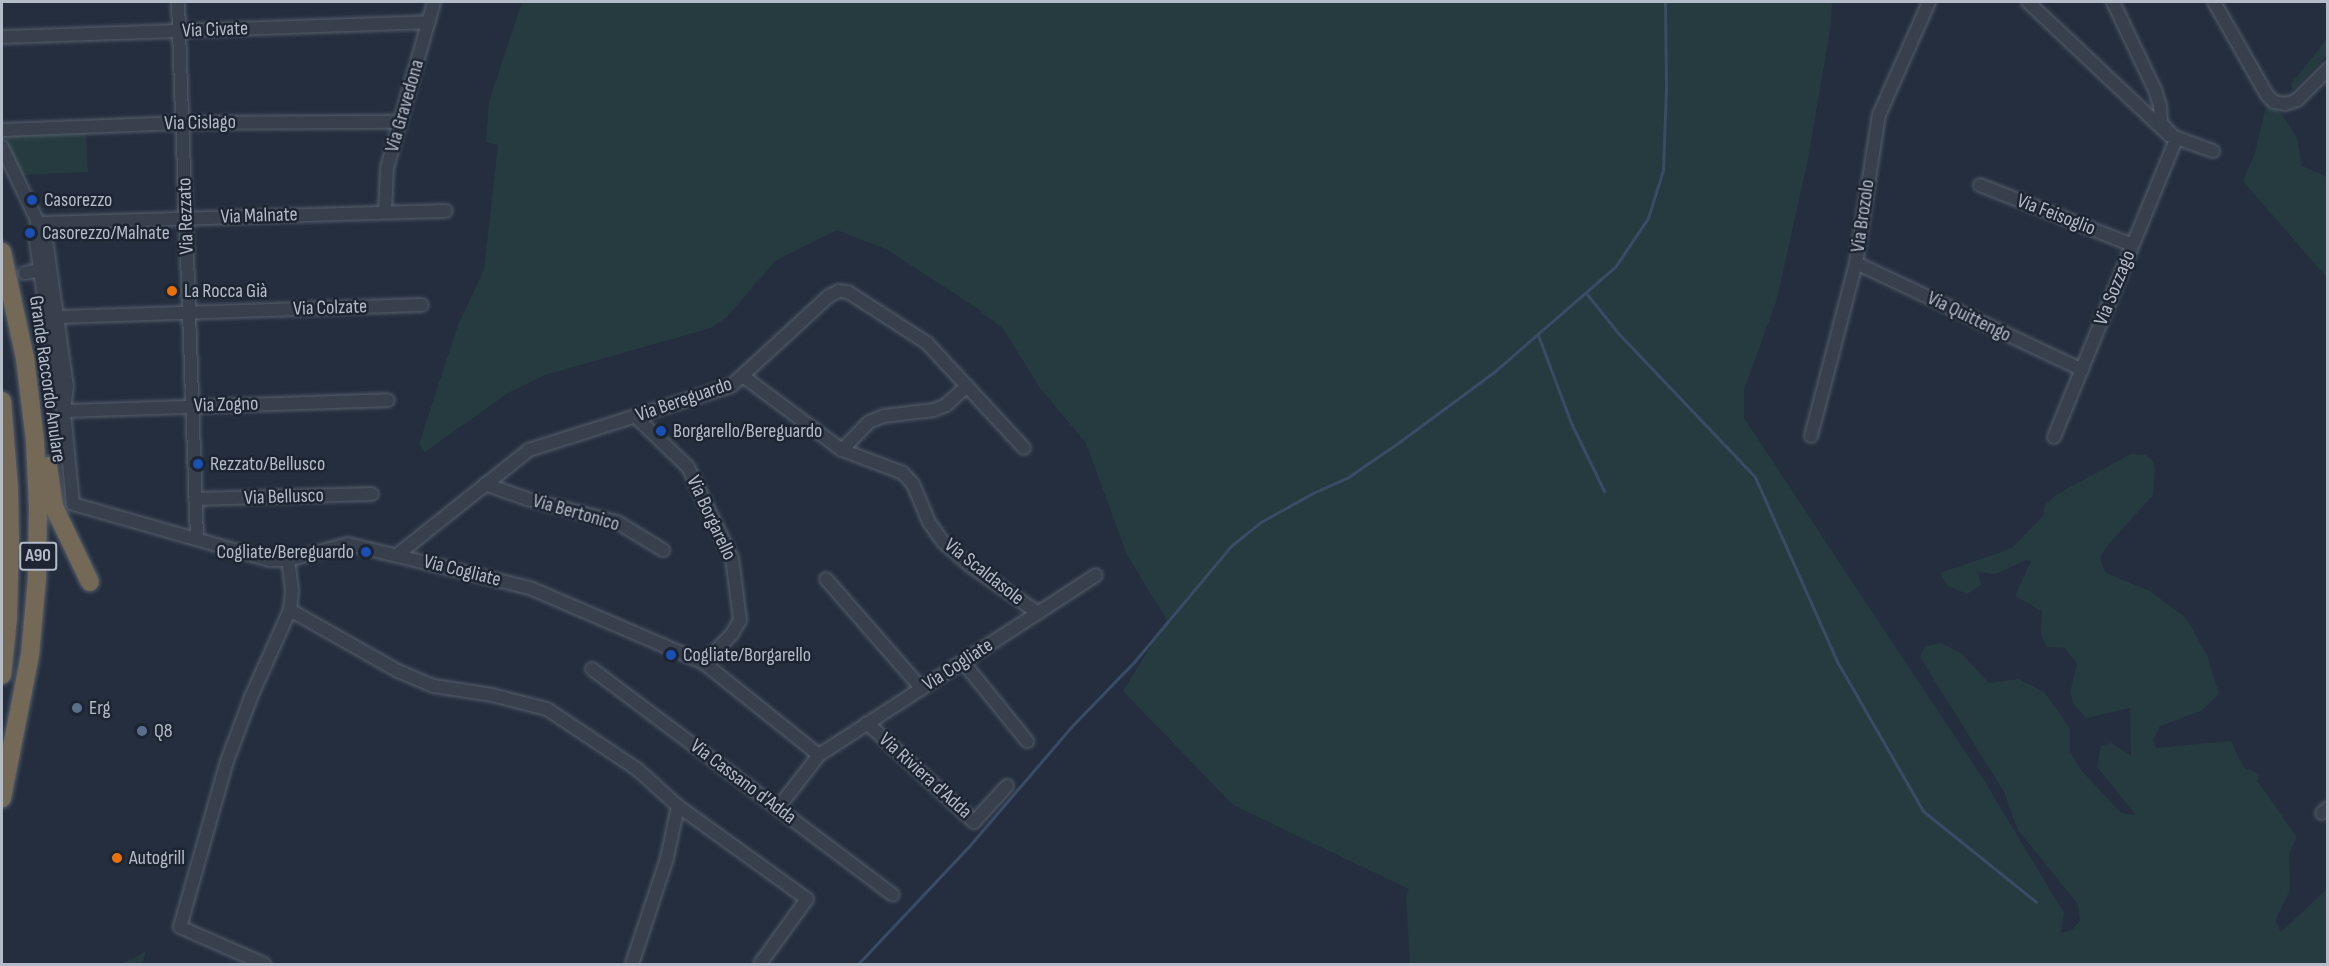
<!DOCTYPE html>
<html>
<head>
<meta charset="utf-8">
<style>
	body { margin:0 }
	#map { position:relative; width:2329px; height:966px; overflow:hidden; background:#242e3e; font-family:"Sofia Sans Condensed",sans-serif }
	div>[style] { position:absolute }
	.green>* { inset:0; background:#263b3f }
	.stream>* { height:3px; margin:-1.5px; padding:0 1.5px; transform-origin:1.5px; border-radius:1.5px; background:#3a4b66 }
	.roads { filter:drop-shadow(0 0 2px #565e6c) drop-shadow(0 0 2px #565e6c) }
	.minor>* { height:12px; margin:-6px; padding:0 6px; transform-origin:6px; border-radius:6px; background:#38404e }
	.highway>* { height:18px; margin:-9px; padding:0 9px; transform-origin:9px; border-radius:9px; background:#736956 }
	.dots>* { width:16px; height:16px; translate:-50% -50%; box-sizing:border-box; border:3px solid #1d2533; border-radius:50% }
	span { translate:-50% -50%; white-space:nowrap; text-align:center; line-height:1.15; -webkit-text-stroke:5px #1d2533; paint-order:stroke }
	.shield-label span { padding:2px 4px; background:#1d2533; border:2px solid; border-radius:4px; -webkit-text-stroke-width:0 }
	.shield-label { font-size:18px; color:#b4bbc9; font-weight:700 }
	.street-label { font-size:20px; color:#b4bbc9 }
	.poi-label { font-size:20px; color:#b4bbc9 }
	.left { translate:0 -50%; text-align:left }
	.right { translate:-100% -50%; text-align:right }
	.frame { position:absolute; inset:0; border:3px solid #b4bbc9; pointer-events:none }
</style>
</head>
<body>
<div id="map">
	<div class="green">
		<i style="clip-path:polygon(522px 2px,1832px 2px,1831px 24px,1808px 159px,1777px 299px,1744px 390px,1744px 418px,1985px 782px,2064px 913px,2061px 933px,2072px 930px,2080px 921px,2078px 904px,2018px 830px,2004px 792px,1920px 657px,1925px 646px,1941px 643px,1961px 653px,1989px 683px,2019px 679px,2044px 692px,2070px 728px,2070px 751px,2080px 769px,2121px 813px,2136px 815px,2097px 767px,2101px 746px,2112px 743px,2131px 756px,2130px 708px,2086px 718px,2075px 706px,2070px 693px,2077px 664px,2065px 648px,2047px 647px,2041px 634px,2042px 611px,2015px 596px,2031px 561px,2026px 560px,1996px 574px,1978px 572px,1981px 585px,1967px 594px,1948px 586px,1940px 573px,2012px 548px,2043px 516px,2045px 505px,2056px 495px,2131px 454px,2146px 455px,2153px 461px,2155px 469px,2153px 495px,2107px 546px,2100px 558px,2106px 573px,2150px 591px,2186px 618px,2207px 655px,2219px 694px,2201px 711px,2160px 726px,2153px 739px,2156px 748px,2231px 741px,2244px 768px,2255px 772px,2259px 778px,2257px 780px,2297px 838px,2289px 853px,2290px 890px,2275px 921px,2281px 932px,2327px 889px,2327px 964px,1410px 964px,1406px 894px,1409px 889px,1233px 805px,1123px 691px,1167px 620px,1127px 555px,1086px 443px,1041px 389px,1003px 329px,978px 309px,888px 250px,837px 230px,775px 261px,728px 316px,711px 328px,545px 375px,508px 393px,425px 452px,419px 444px,458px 325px,484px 270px,498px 145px,486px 142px,489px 102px)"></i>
		<i style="clip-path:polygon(2327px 39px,2327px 55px,2292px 91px,2291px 84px)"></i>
		<i style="clip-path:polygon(2267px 102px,2283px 116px,2297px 138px,2302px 166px,2327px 177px,2327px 278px,2243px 181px,2255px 153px)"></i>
		<i style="clip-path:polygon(86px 133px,88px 172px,22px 175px,4px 136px)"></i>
		<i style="clip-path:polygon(146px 951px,143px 964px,120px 964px,132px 959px)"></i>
	</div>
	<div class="stream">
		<i style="left:1586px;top:293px;width:53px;rotate:51.2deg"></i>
		<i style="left:1619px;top:334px;width:197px;rotate:46.4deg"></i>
		<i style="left:1755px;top:477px;width:204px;rotate:66deg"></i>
		<i style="left:1838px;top:663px;width:171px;rotate:60.1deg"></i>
		<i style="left:1923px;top:811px;width:145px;rotate:38.8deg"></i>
		<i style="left:1538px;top:335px;width:94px;rotate:69.4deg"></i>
		<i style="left:1571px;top:423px;width:76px;rotate:64.1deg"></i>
		<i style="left:858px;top:964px;width:163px;rotate:-46.7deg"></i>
		<i style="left:970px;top:845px;width:155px;rotate:-49.4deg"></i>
		<i style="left:1071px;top:727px;width:91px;rotate:-45.9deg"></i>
		<i style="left:1134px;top:662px;width:151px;rotate:-50.1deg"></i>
		<i style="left:1231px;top:546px;width:36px;rotate:-39deg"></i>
		<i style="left:1259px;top:523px;width:62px;rotate:-29.1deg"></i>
		<i style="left:1313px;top:493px;width:37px;rotate:-24deg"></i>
		<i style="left:1347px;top:478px;width:67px;rotate:-34.6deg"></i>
		<i style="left:1402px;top:440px;width:114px;rotate:-36.5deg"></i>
		<i style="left:1494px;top:372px;width:160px;rotate:-41deg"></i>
		<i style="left:1615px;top:267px;width:59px;rotate:-56deg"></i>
		<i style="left:1648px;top:218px;width:50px;rotate:-72.6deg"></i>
		<i style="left:1663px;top:170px;width:83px;rotate:-87.9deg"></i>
		<i style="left:1666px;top:87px;width:85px;rotate:-90.7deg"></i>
	</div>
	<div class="roads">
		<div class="minor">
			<i style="left:178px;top:2px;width:537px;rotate:87.97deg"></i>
			<i style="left:2028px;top:2px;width:194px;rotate:43.3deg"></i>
			<i style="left:2169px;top:135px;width:47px;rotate:20deg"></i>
			<i style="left:2214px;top:2px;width:107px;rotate:60.3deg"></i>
			<i style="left:2267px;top:95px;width:10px;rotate:45deg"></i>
			<i style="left:2274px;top:102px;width:11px;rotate:10deg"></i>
			<i style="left:2285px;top:104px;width:13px;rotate:-18deg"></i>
			<i style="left:2297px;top:100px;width:44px;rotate:-45deg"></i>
			<i style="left:2px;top:37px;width:427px;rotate:-2deg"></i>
			<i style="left:2px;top:130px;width:180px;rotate:-2.2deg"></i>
			<i style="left:182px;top:123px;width:217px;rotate:-0.3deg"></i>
			<i style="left:2px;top:147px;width:102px;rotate:64.4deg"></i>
			<i style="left:46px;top:239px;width:148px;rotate:81.9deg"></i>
			<i style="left:67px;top:386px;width:24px;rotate:97deg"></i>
			<i style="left:1980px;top:185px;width:163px;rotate:21.5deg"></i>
			<i style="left:385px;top:212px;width:44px;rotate:-87.4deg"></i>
			<i style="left:387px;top:168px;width:173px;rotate:-74.2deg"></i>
			<i style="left:37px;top:223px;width:19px;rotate:93deg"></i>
			<i style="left:36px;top:242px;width:153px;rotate:81.7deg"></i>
			<i style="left:58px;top:393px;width:19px;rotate:72deg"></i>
			<i style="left:64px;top:411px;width:93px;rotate:84.5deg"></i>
			<i style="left:73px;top:504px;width:205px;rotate:15.9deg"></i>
			<i style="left:270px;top:560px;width:18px"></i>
			<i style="left:288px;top:560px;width:62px;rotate:-14.9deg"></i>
			<i style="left:348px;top:544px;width:187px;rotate:13.6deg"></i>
			<i style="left:530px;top:588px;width:189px;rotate:23.3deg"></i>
			<i style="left:704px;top:663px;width:147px;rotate:38.7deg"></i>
			<i style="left:37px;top:223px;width:409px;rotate:-1.7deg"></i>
			<i style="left:1856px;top:263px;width:250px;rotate:25.3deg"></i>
			<i style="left:25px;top:273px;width:15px;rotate:-11deg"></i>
			<i style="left:58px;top:317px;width:364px;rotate:-1.9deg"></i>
			<i style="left:744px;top:377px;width:122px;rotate:36.7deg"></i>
			<i style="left:842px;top:450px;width:65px;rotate:20.7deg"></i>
			<i style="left:903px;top:473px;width:15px;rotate:48deg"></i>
			<i style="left:913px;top:484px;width:41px;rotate:67.2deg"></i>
			<i style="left:929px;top:522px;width:24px;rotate:55deg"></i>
			<i style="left:943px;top:542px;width:37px;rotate:41deg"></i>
			<i style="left:971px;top:566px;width:82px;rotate:35deg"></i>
			<i style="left:64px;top:411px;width:324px;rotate:-1.9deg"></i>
			<i style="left:636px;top:417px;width:72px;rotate:43.9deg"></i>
			<i style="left:688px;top:467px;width:101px;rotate:64.2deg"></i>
			<i style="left:732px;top:558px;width:63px;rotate:82.6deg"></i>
			<i style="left:740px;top:620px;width:16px;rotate:120deg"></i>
			<i style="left:732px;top:634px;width:40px;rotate:134deg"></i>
			<i style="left:1811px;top:436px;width:179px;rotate:-75.4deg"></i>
			<i style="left:1856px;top:263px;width:150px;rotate:-81.2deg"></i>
			<i style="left:1879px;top:115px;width:124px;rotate:-66.1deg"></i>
			<i style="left:2054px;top:437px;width:322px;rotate:-67.7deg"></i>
			<i style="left:2176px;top:139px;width:22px;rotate:-133deg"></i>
			<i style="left:2161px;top:123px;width:17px;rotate:-93deg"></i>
			<i style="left:2160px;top:106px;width:17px;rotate:-107deg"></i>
			<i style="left:2155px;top:90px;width:98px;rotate:-115.5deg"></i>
			<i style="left:842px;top:450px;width:39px;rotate:-46deg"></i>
			<i style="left:869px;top:422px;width:16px;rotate:-22deg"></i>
			<i style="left:884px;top:416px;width:50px;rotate:-6.8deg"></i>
			<i style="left:934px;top:410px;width:13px;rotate:-23deg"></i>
			<i style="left:946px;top:405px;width:28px;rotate:-42deg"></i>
			<i style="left:485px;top:484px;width:45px;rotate:19.7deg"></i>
			<i style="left:527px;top:499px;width:93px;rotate:14.3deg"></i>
			<i style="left:617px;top:522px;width:54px;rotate:31.3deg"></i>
			<i style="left:195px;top:499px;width:177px;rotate:-1.6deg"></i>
			<i style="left:397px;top:555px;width:169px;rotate:-38.5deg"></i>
			<i style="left:529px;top:450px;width:212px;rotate:-17.6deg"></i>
			<i style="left:731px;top:386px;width:133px;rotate:-42.6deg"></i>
			<i style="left:829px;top:296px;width:11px;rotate:-27deg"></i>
			<i style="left:839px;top:291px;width:9px;rotate:6deg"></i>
			<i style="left:848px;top:292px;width:94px;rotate:32.8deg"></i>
			<i style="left:927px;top:343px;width:143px;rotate:47.3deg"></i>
			<i style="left:826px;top:579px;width:145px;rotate:48.9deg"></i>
			<i style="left:290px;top:610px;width:124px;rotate:29.5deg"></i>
			<i style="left:398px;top:671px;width:39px;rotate:23deg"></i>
			<i style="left:434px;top:686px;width:59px;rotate:8.8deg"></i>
			<i style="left:492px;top:695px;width:57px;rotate:14.3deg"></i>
			<i style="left:547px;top:709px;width:108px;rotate:33.7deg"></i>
			<i style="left:637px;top:769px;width:55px;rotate:42.1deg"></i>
			<i style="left:678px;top:806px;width:159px;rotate:35.8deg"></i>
			<i style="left:807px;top:899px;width:80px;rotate:125.9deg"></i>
			<i style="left:963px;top:662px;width:102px;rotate:51deg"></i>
			<i style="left:592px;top:669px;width:376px;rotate:36.9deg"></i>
			<i style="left:867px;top:723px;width:146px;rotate:42.8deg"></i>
			<i style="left:974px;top:822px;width:49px;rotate:-47.5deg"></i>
			<i style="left:778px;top:808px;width:67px;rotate:-52.3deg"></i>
			<i style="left:819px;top:755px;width:330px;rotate:-33deg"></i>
			<i style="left:2322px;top:813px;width:8px;rotate:-40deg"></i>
			<i style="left:264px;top:964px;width:92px;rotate:-156.2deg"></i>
			<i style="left:180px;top:927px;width:169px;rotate:-74.2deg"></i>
			<i style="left:226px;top:764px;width:72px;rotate:-69.5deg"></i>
			<i style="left:251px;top:697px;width:95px;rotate:-65.9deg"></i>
			<i style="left:290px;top:610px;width:19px;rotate:-84deg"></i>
			<i style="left:292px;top:591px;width:31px;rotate:-97deg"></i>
			<i style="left:632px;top:964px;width:112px;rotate:-71.7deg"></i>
			<i style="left:667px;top:858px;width:53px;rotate:-78.1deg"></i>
		</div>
		<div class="highway">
			<i style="left:2px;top:252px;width:108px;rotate:77.8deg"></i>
			<i style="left:25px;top:358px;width:84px;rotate:83.1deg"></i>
			<i style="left:35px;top:441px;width:65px;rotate:87.4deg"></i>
			<i style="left:38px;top:506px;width:72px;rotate:90.8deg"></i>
			<i style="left:37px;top:578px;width:77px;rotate:95.2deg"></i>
			<i style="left:30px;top:655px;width:146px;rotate:101.1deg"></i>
			<i style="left:2px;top:401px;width:87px;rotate:85.4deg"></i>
			<i style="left:9px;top:488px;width:51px;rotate:88.9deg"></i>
			<i style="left:10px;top:539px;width:79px;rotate:91.5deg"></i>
			<i style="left:8px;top:618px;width:57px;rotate:96deg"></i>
			<i style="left:48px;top:466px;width:41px;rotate:81.7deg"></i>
			<i style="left:54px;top:507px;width:83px;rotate:64.4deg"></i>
		</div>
	</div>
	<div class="dots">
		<i style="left:32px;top:200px;background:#1a4fb4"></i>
		<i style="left:30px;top:233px;background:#1a4fb4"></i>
		<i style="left:172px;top:291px;background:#e8710a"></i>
		<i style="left:661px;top:431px;background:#1a4fb4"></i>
		<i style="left:198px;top:464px;background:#1a4fb4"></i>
		<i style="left:366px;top:552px;background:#1a4fb4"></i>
		<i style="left:671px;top:655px;background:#1a4fb4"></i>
		<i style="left:77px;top:708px;background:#5c6f8a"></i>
		<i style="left:142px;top:731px;background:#5c6f8a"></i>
		<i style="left:117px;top:858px;background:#e8710a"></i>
	</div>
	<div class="shield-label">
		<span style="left:38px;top:556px">A90</span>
	</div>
	<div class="street-label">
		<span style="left:215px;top:30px;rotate:-2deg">Via Civate</span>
		<span style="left:405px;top:106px;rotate:-74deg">Via Gravedona</span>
		<span style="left:200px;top:123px;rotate:-1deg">Via Cislago</span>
		<span style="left:2056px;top:215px;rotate:21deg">Via Feisoglio</span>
		<span style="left:186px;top:216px;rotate:-92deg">Via Rezzato</span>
		<span style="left:259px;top:216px;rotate:-2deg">Via Malnate</span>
		<span style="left:1863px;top:216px;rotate:-82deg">Via Brozolo</span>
		<span style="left:2115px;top:288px;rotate:-68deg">Via Sozzago</span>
		<span style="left:330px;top:308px;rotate:-2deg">Via Colzate</span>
		<span style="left:1969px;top:317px;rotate:26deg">Via Quittengo</span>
		<span style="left:47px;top:379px;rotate:82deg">Grande Raccordo Anulare</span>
		<span style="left:684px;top:400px;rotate:-19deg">Via Bereguardo</span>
		<span style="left:226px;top:405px;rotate:-2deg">Via Zogno</span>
		<span style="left:284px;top:497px;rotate:-2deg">Via Bellusco</span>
		<span style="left:576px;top:513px;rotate:16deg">Via Bertonico</span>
		<span style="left:711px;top:518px;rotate:65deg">Via Borgarello</span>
		<span style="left:462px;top:571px;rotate:14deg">Via Cogliate</span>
		<span style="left:984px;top:572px;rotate:38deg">Via Scaldasole</span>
		<span style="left:958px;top:665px;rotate:-33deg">Via Cogliate</span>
		<span style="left:925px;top:776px;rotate:42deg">Via Riviera d'Adda</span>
		<span style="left:743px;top:782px;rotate:37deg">Via Cassano d'Adda</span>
	</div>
	<div class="poi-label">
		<span class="left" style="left:44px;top:200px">Casorezzo</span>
		<span class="left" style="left:42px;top:233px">Casorezzo/Malnate</span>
		<span class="left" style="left:184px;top:291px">La Rocca Già</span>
		<span class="left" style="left:673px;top:431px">Borgarello/Bereguardo</span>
		<span class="left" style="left:210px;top:464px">Rezzato/Bellusco</span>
		<span class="right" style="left:354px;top:552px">Cogliate/Bereguardo</span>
		<span class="left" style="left:683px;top:655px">Cogliate/Borgarello</span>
		<span class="left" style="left:89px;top:708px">Erg</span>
		<span class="left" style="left:154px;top:731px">Q8</span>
		<span class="left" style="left:129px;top:858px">Autogrill</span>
	</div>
	<div class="frame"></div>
</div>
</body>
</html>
